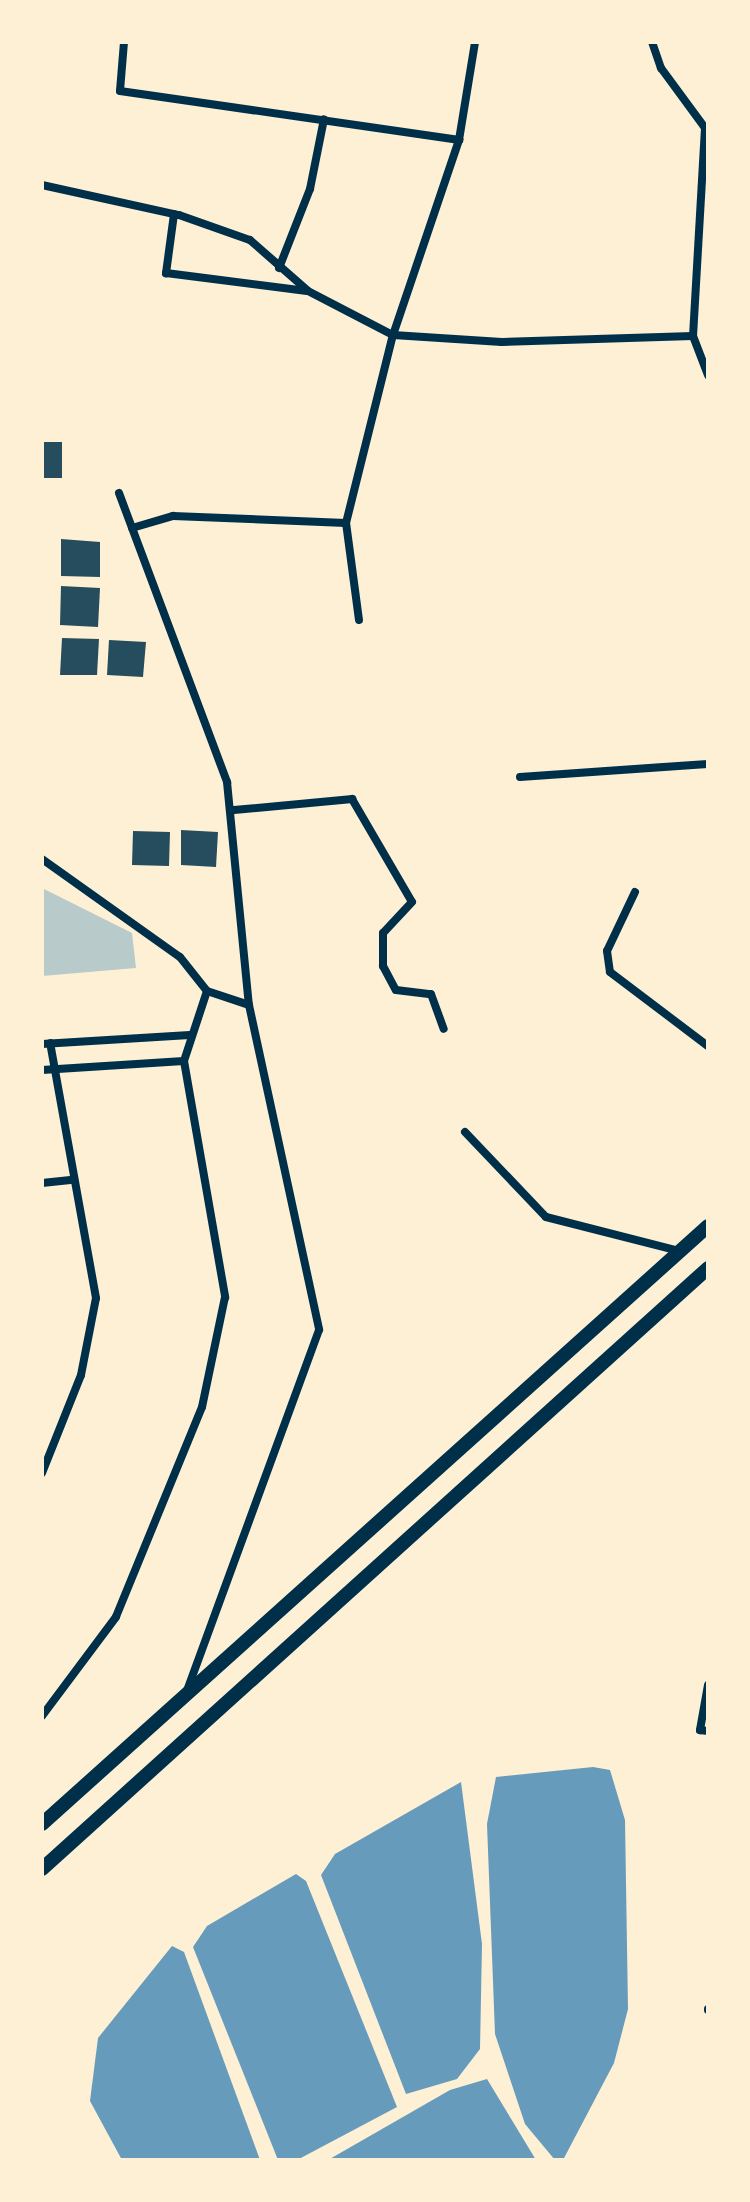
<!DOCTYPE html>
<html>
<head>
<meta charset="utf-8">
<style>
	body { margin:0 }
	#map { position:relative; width:750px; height:2202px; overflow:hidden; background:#fdf0d5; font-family:"Work Sans",sans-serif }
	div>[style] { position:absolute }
	.green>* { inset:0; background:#b9caca }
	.water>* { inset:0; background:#669bbc }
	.building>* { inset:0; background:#264d5e }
	.minor>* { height:8px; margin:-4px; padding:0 4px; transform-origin:4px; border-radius:4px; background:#003049 }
	.primary>* { height:14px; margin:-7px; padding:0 7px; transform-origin:7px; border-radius:7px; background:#003049 }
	span { translate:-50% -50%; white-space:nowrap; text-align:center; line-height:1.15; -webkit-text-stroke:6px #fdf0d5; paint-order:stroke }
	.frame { position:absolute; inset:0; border:44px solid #fdf0d5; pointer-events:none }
</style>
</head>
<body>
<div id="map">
	<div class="green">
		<i style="clip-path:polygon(42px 888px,132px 933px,136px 968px,42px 976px)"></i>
	</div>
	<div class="water">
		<i style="clip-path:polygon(593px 1767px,610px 1770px,625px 1820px,628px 2009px,614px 2063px,563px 2160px,555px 2160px,525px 2124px,495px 2034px,487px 1824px,496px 1777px)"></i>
		<i style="clip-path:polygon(461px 1782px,482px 1944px,480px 2049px,457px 2079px,406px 2094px,321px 1875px,335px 1854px)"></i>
		<i style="clip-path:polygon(296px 1874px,306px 1881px,397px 2107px,297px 2160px,278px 2160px,193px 1947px,207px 1926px)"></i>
		<i style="clip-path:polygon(172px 1946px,184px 1952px,260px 2160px,122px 2160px,90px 2101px,98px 2038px)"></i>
		<i style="clip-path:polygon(487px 2079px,536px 2160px,328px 2160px,450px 2090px)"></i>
	</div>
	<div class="building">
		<i style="clip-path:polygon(42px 442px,62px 442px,62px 478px,42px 478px)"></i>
		<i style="clip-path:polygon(61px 539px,100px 542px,100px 577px,61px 576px)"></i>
		<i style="clip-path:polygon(61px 586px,100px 588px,98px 627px,60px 625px)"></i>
		<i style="clip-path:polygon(62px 638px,99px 639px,97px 675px,60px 675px)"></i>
		<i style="clip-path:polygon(109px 640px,146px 642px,143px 677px,107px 675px)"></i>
		<i style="clip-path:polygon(181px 830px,218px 832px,216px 867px,181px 865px)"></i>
		<i style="clip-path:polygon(133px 831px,170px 832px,169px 866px,132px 865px)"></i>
	</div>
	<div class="minor">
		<i style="left:124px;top:42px;width:49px;rotate:94.7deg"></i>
		<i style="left:120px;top:91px;width:343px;rotate:8.2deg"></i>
		<i style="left:652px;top:42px;width:28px;rotate:71deg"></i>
		<i style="left:661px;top:68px;width:74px;rotate:53.7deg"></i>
		<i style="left:705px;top:128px;width:208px;rotate:93.3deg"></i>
		<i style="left:693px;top:336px;width:42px;rotate:69deg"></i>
		<i style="left:42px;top:185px;width:140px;rotate:12.4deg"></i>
		<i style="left:179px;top:215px;width:75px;rotate:19.4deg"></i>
		<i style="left:250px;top:240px;width:77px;rotate:41.3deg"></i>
		<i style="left:308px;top:291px;width:96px;rotate:27.4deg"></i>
		<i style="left:393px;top:335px;width:109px;rotate:3.7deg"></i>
		<i style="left:502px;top:342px;width:191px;rotate:-1.8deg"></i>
		<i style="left:174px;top:214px;width:60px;rotate:97.7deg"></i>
		<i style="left:166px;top:273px;width:142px;rotate:7.3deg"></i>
		<i style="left:279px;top:268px;width:85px;rotate:-68.6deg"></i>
		<i style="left:310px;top:189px;width:71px;rotate:-78.7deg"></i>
		<i style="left:119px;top:493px;width:309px;rotate:69.5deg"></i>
		<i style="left:227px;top:782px;width:224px;rotate:84.4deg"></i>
		<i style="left:249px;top:1005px;width:332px;rotate:77.8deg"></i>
		<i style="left:319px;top:1330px;width:383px;rotate:110.1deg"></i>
		<i style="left:132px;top:528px;width:43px;rotate:-16.3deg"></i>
		<i style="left:173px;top:516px;width:173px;rotate:2.3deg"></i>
		<i style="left:359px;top:620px;width:98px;rotate:-97.6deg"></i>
		<i style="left:346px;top:523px;width:194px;rotate:-76deg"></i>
		<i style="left:393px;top:335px;width:206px;rotate:-71.3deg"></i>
		<i style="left:459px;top:140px;width:99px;rotate:-80.7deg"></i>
		<i style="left:520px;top:777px;width:188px;rotate:-4deg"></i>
		<i style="left:234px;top:810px;width:119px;rotate:-5.3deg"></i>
		<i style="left:352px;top:799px;width:119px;rotate:59.8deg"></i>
		<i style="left:412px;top:902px;width:42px;rotate:133.1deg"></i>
		<i style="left:383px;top:933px;width:33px;rotate:90deg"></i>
		<i style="left:383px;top:966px;width:27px;rotate:62deg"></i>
		<i style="left:396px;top:990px;width:35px;rotate:7deg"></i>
		<i style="left:431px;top:994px;width:37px;rotate:70deg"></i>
		<i style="left:42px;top:859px;width:169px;rotate:35.4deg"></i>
		<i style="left:180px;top:957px;width:43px;rotate:51.5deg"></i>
		<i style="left:207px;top:991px;width:74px;rotate:108.2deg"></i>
		<i style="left:184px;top:1061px;width:240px;rotate:80.1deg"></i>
		<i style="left:225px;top:1297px;width:112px;rotate:101.8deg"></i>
		<i style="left:202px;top:1407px;width:227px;rotate:112.3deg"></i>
		<i style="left:116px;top:1617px;width:124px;rotate:126.8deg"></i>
		<i style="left:635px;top:892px;width:65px;rotate:115.4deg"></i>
		<i style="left:607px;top:951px;width:21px;rotate:82deg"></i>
		<i style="left:610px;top:972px;width:123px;rotate:37.1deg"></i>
		<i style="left:207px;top:991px;width:44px;rotate:18.4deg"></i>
		<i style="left:42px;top:1044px;width:148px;rotate:-3.5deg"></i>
		<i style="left:42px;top:1070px;width:142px;rotate:-3.6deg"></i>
		<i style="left:465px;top:1132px;width:117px;rotate:46.4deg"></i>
		<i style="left:546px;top:1217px;width:137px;rotate:14.3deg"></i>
		<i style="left:42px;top:1183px;width:31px;rotate:-6deg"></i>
		<i style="left:42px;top:1473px;width:105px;rotate:-68.3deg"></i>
		<i style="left:81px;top:1375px;width:78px;rotate:-79deg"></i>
		<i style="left:96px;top:1298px;width:259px;rotate:-100.2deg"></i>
		<i style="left:708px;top:1685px;width:46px;rotate:100.1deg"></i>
		<i style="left:700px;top:1730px;width:8px;rotate:7deg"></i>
		<i style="left:708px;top:2010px;width:1px;rotate:-90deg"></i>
	</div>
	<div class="primary">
		<i style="left:42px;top:1824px;width:895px;rotate:-41.92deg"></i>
		<i style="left:42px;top:1869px;width:897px;rotate:-42.06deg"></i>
	</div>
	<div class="frame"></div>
</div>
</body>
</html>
